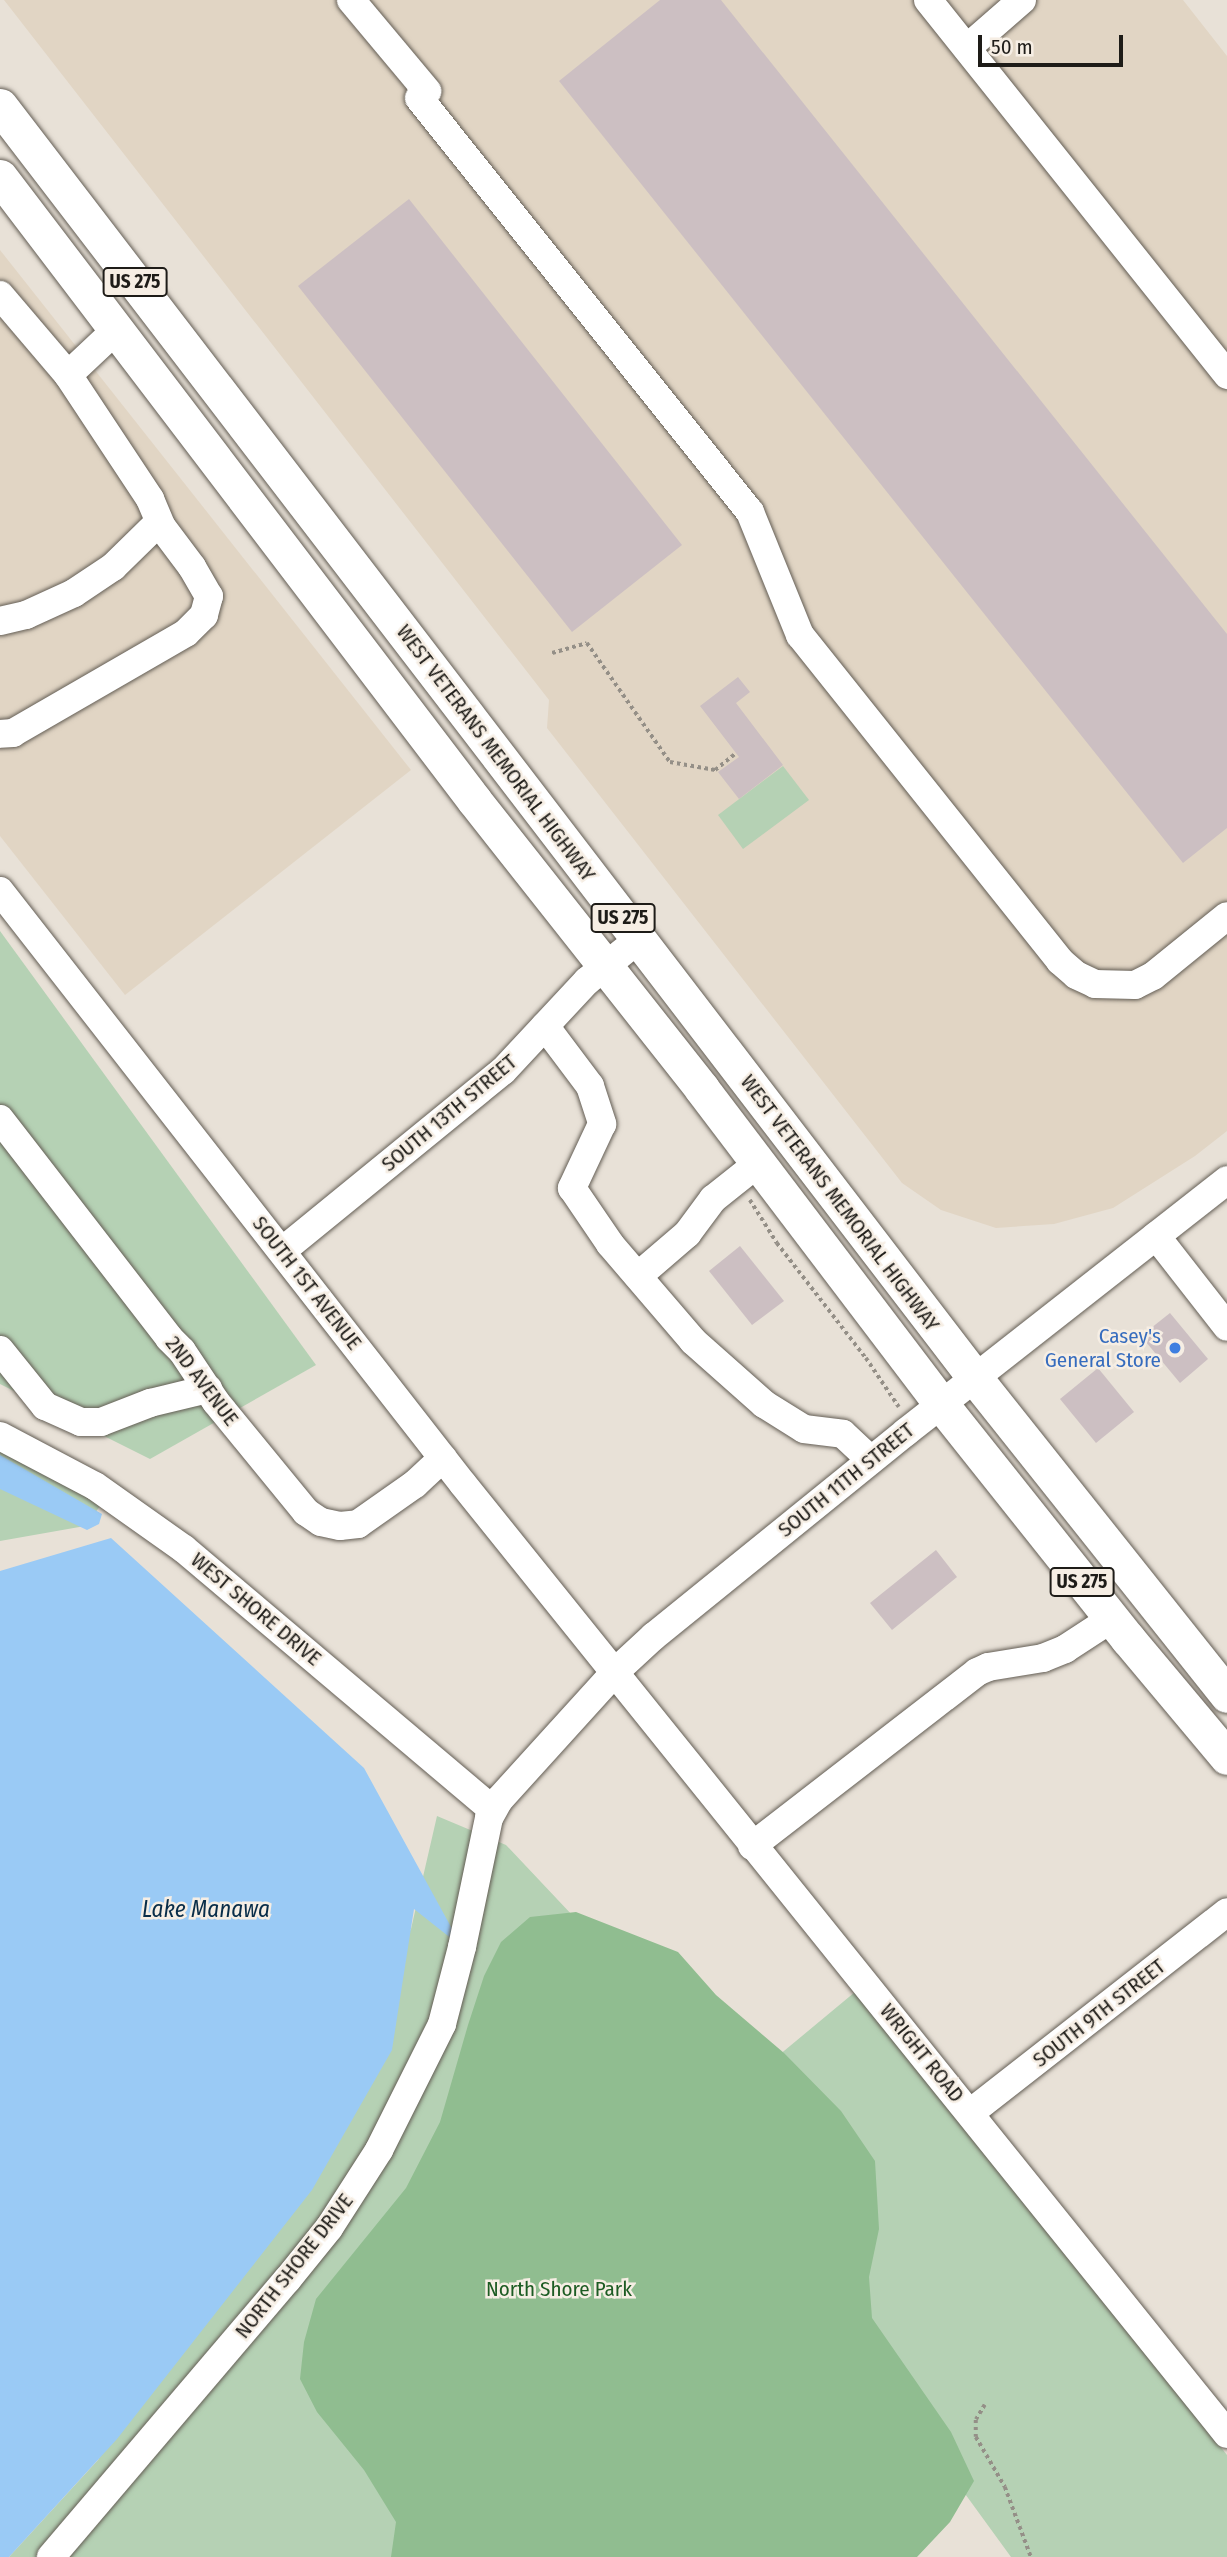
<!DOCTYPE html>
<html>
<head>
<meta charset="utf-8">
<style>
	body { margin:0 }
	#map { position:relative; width:1227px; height:2557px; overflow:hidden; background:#e8e1d7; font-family:"Fira Sans Condensed",sans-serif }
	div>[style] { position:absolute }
	.built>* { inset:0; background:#e1d5c4 }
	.green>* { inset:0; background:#b5d1b4 }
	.forest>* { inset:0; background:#90bd90 }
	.water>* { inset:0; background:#9acaf5 }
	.building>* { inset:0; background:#ccbfc2 }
	.path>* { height:3.5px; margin-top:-1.75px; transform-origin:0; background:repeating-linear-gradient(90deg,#948f87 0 3.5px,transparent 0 7px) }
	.roads { filter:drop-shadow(0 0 2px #635d54) drop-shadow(0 0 2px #635d54) }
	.minor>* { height:28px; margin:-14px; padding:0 14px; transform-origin:14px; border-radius:14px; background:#fff }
	.major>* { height:35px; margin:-17.5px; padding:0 17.5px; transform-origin:17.5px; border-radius:17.5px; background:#fff }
	.dots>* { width:19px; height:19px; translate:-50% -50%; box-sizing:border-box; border:4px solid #f6eee4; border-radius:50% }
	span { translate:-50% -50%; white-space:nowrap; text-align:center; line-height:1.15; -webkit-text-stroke:5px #f6eee4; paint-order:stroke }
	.shield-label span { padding:2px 5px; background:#f6eee4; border:2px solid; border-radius:5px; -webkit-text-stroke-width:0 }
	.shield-label { font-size:19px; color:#1e1c18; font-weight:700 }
	.street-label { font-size:21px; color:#1e1c18 }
	.shop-label { font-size:21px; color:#366cbe }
	.right { translate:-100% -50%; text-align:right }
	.park-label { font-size:21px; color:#1d5c23 }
	.water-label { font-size:23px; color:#082d49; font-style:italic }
	.scale { position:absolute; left:978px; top:35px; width:145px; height:32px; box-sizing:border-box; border:4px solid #1e1c18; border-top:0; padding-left:9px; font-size:21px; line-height:24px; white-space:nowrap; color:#1e1c18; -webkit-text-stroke:5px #f6eee4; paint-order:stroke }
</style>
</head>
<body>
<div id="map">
	<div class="built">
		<i style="clip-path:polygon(4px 0,1183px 0,1227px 56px,1227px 1131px,1195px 1156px,1113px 1208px,1054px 1224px,996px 1228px,941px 1210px,902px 1183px,547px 728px,549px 700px)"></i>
		<i style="clip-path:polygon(0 250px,411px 770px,125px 995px,0 836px)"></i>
	</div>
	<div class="green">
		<i style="clip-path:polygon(783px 766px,809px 800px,743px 849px,718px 815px)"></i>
		<i style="clip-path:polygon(0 931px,316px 1365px,150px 1459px,0 1384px)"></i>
		<i style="clip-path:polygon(0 1428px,101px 1505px,85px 1526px,0 1541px)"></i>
		<i style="clip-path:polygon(437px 1816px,506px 1845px,737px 2090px,855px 1992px,1227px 2455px,1227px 2557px,1011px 2557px,880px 2377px,855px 2557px,9px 2557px,98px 2460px,411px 1929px)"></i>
	</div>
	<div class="forest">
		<i style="clip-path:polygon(576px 1912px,678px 1952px,716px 1995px,784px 2053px,841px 2111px,875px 2161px,879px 2229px,869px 2277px,872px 2318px,951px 2432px,974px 2481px,950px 2522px,917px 2557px,391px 2557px,396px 2522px,364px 2470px,317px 2412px,300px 2379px,304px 2342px,316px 2299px,406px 2188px,440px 2122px,468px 2025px,484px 1976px,501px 1942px,530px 1917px)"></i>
	</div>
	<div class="water">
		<i style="clip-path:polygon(0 1455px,102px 1514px,99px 1524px,87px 1530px,0 1489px)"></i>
		<i style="clip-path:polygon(111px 1538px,364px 1768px,462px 1947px,414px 1909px,392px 2050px,312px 2190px,117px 2439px,9px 2557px,0 2557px,0 1571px)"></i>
	</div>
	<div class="building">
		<i style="clip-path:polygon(660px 0,721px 0,1227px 634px,1227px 828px,1183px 863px,559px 81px)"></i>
		<i style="clip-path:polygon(409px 199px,682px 545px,572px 632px,298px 286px)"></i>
		<i style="clip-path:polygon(738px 677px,750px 692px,736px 703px,783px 765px,739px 799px,718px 772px,739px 757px,700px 706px)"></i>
		<i style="clip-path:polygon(740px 1246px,784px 1301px,752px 1325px,709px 1271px)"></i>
		<i style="clip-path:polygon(1170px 1313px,1208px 1359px,1180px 1383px,1141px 1336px)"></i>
		<i style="clip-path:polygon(1098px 1368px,1134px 1412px,1096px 1443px,1060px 1399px)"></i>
		<i style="clip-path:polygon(936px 1550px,957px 1577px,892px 1630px,870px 1603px)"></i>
	</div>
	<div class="path">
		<i style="left:552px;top:653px;width:36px;rotate:-16deg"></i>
		<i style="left:587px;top:643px;width:145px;rotate:55.1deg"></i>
		<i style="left:670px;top:762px;width:46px;rotate:10.1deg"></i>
		<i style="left:715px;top:770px;width:27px;rotate:-39deg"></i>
		<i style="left:750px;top:1200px;width:51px;rotate:57.9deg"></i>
		<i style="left:777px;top:1243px;width:145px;rotate:52.3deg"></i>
		<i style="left:866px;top:1358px;width:59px;rotate:56deg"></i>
		<i style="left:985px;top:2405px;width:17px;rotate:121deg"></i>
		<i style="left:976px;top:2420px;width:17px;rotate:90deg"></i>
		<i style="left:976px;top:2437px;width:58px;rotate:59.9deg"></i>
		<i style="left:1005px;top:2487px;width:75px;rotate:69.6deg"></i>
	</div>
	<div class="roads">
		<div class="minor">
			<i style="left:351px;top:0;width:119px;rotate:50.1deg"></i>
			<i style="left:928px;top:0;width:480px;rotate:51.4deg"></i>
			<i style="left:967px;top:48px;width:73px;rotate:-41.1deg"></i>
			<i style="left:419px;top:98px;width:530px;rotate:51.36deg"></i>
			<i style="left:750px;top:512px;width:133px;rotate:67.9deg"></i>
			<i style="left:800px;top:635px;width:417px;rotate:51.4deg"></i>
			<i style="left:1060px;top:961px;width:21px;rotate:41deg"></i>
			<i style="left:1076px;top:975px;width:21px;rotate:25deg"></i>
			<i style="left:1095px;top:984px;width:40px;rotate:1.4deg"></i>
			<i style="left:1135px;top:985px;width:20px;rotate:-27deg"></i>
			<i style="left:1153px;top:976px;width:95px;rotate:-39deg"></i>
			<i style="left:0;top:295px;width:105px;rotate:49.6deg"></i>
			<i style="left:68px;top:375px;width:149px;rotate:56.5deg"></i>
			<i style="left:150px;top:499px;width:30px;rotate:67deg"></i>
			<i style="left:162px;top:527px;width:50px;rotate:53.1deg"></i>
			<i style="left:192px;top:567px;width:34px;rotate:60deg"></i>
			<i style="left:209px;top:596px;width:20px;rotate:105deg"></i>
			<i style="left:204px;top:615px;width:25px;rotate:135deg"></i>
			<i style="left:186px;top:633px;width:200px;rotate:150deg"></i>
			<i style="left:13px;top:733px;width:13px;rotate:176deg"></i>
			<i style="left:68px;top:375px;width:66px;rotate:-43.2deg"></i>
			<i style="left:0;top:621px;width:27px;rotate:-13deg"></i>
			<i style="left:26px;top:615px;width:53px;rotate:-24.6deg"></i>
			<i style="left:74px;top:593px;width:47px;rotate:-33.7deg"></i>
			<i style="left:113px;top:567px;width:64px;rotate:-44.4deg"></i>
			<i style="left:0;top:891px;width:752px;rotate:52.02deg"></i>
			<i style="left:463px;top:1484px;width:1219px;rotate:51.19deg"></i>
			<i style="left:545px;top:1026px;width:75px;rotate:53.1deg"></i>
			<i style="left:590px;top:1086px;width:40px;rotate:72deg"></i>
			<i style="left:602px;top:1124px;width:71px;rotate:115.1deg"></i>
			<i style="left:572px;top:1188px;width:68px;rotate:55.8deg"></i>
			<i style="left:610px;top:1244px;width:128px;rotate:49.4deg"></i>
			<i style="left:693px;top:1341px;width:95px;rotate:41.6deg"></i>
			<i style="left:764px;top:1404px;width:47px;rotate:32deg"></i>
			<i style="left:804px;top:1429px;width:39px;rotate:7deg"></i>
			<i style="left:843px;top:1434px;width:38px;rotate:43deg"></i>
			<i style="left:0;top:1119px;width:277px;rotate:52.3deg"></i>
			<i style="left:169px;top:1338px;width:18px;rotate:45deg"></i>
			<i style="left:182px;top:1351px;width:61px;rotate:56.3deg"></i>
			<i style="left:216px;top:1402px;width:142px;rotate:50.7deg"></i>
			<i style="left:306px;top:1512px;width:18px;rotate:34deg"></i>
			<i style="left:321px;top:1522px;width:19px;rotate:12deg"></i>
			<i style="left:340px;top:1526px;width:18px;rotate:-6deg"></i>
			<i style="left:358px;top:1524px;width:70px;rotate:-35.1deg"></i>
			<i style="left:415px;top:1484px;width:38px;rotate:-43deg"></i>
			<i style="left:1156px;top:1236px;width:115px;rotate:52deg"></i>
			<i style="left:282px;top:1251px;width:285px;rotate:-39.2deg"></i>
			<i style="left:503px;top:1071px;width:123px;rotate:-47deg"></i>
			<i style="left:587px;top:981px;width:67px;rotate:-38.9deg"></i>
			<i style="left:638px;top:1276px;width:65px;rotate:-40.6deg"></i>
			<i style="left:687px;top:1234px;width:44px;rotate:-53.4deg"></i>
			<i style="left:713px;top:1199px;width:56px;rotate:-38.5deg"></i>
			<i style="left:0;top:1350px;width:72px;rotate:51.2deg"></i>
			<i style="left:45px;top:1406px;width:39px;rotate:24deg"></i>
			<i style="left:81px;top:1422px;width:20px"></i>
			<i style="left:101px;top:1422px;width:53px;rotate:-21.2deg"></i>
			<i style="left:150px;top:1403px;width:60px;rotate:-13.6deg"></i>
			<i style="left:0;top:1436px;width:107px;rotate:27.8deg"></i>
			<i style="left:95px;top:1486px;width:109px;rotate:35.3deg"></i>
			<i style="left:184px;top:1549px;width:404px;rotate:40.2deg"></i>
			<i style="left:752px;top:1846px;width:284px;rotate:-37.7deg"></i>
			<i style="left:977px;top:1672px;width:12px;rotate:-24deg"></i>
			<i style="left:988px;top:1667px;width:56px;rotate:-9.3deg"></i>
			<i style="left:1043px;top:1658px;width:24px;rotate:-22deg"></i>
			<i style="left:1065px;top:1649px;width:55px;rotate:-33.1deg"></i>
			<i style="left:970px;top:2113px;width:326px;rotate:-38deg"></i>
			<i style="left:51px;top:2557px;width:364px;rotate:-49.6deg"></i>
			<i style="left:287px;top:2280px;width:67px;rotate:-51.1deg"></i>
			<i style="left:329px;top:2228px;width:93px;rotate:-57.3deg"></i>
			<i style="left:379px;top:2150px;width:141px;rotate:-63.4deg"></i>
			<i style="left:442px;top:2024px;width:80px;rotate:-75.4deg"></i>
			<i style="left:462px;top:1947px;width:132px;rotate:-78.2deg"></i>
			<i style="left:489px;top:1818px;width:21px;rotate:-61deg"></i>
			<i style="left:499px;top:1800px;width:173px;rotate:-47.8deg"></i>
			<i style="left:615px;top:1672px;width:53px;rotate:-42.7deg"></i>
			<i style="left:654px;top:1636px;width:324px;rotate:-39deg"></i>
			<i style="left:906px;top:1432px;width:408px;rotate:-38.1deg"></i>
		</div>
		<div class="major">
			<i style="left:0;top:106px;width:1603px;rotate:52.53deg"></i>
			<i style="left:975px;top:1378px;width:405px;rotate:51.5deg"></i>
			<i style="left:0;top:177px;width:783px;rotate:52.73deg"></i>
			<i style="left:474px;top:800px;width:368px;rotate:51.7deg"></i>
			<i style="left:702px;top:1089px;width:395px;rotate:52.8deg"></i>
			<i style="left:941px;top:1404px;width:300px;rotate:51.5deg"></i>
			<i style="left:1128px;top:1639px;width:154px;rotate:50deg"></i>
		</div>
	</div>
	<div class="dots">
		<i style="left:1175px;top:1348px;background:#3f7fe0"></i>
	</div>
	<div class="shield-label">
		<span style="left:135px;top:282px">US 275</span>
		<span style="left:623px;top:918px">US 275</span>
		<span style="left:1082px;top:1582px">US 275</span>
	</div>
	<div class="street-label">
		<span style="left:496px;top:753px;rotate:53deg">WEST VETERANS MEMORIAL HIGHWAY</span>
		<span style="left:449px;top:1113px;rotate:-40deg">SOUTH 13TH STREET</span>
		<span style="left:840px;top:1203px;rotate:53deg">WEST VETERANS MEMORIAL HIGHWAY</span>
		<span style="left:307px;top:1283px;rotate:52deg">SOUTH 1ST AVENUE</span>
		<span style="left:202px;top:1381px;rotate:53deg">2ND AVENUE</span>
		<span style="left:846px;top:1480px;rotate:-39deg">SOUTH 11TH STREET</span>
		<span style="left:256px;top:1609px;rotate:40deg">WEST SHORE DRIVE</span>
		<span style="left:1099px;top:2013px;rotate:-38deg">SOUTH 9TH STREET</span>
		<span style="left:922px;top:2053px;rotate:51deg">WRIGHT ROAD</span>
		<span style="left:294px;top:2266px;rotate:-52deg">NORTH SHORE DRIVE</span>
	</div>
	<div class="shop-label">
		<span class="right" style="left:1161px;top:1348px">Casey's<br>General Store</span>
	</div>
	<div class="park-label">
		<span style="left:559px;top:2289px">North Shore Park</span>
	</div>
	<div class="water-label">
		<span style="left:206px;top:1909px">Lake Manawa</span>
	</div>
	<div class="scale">50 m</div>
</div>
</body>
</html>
